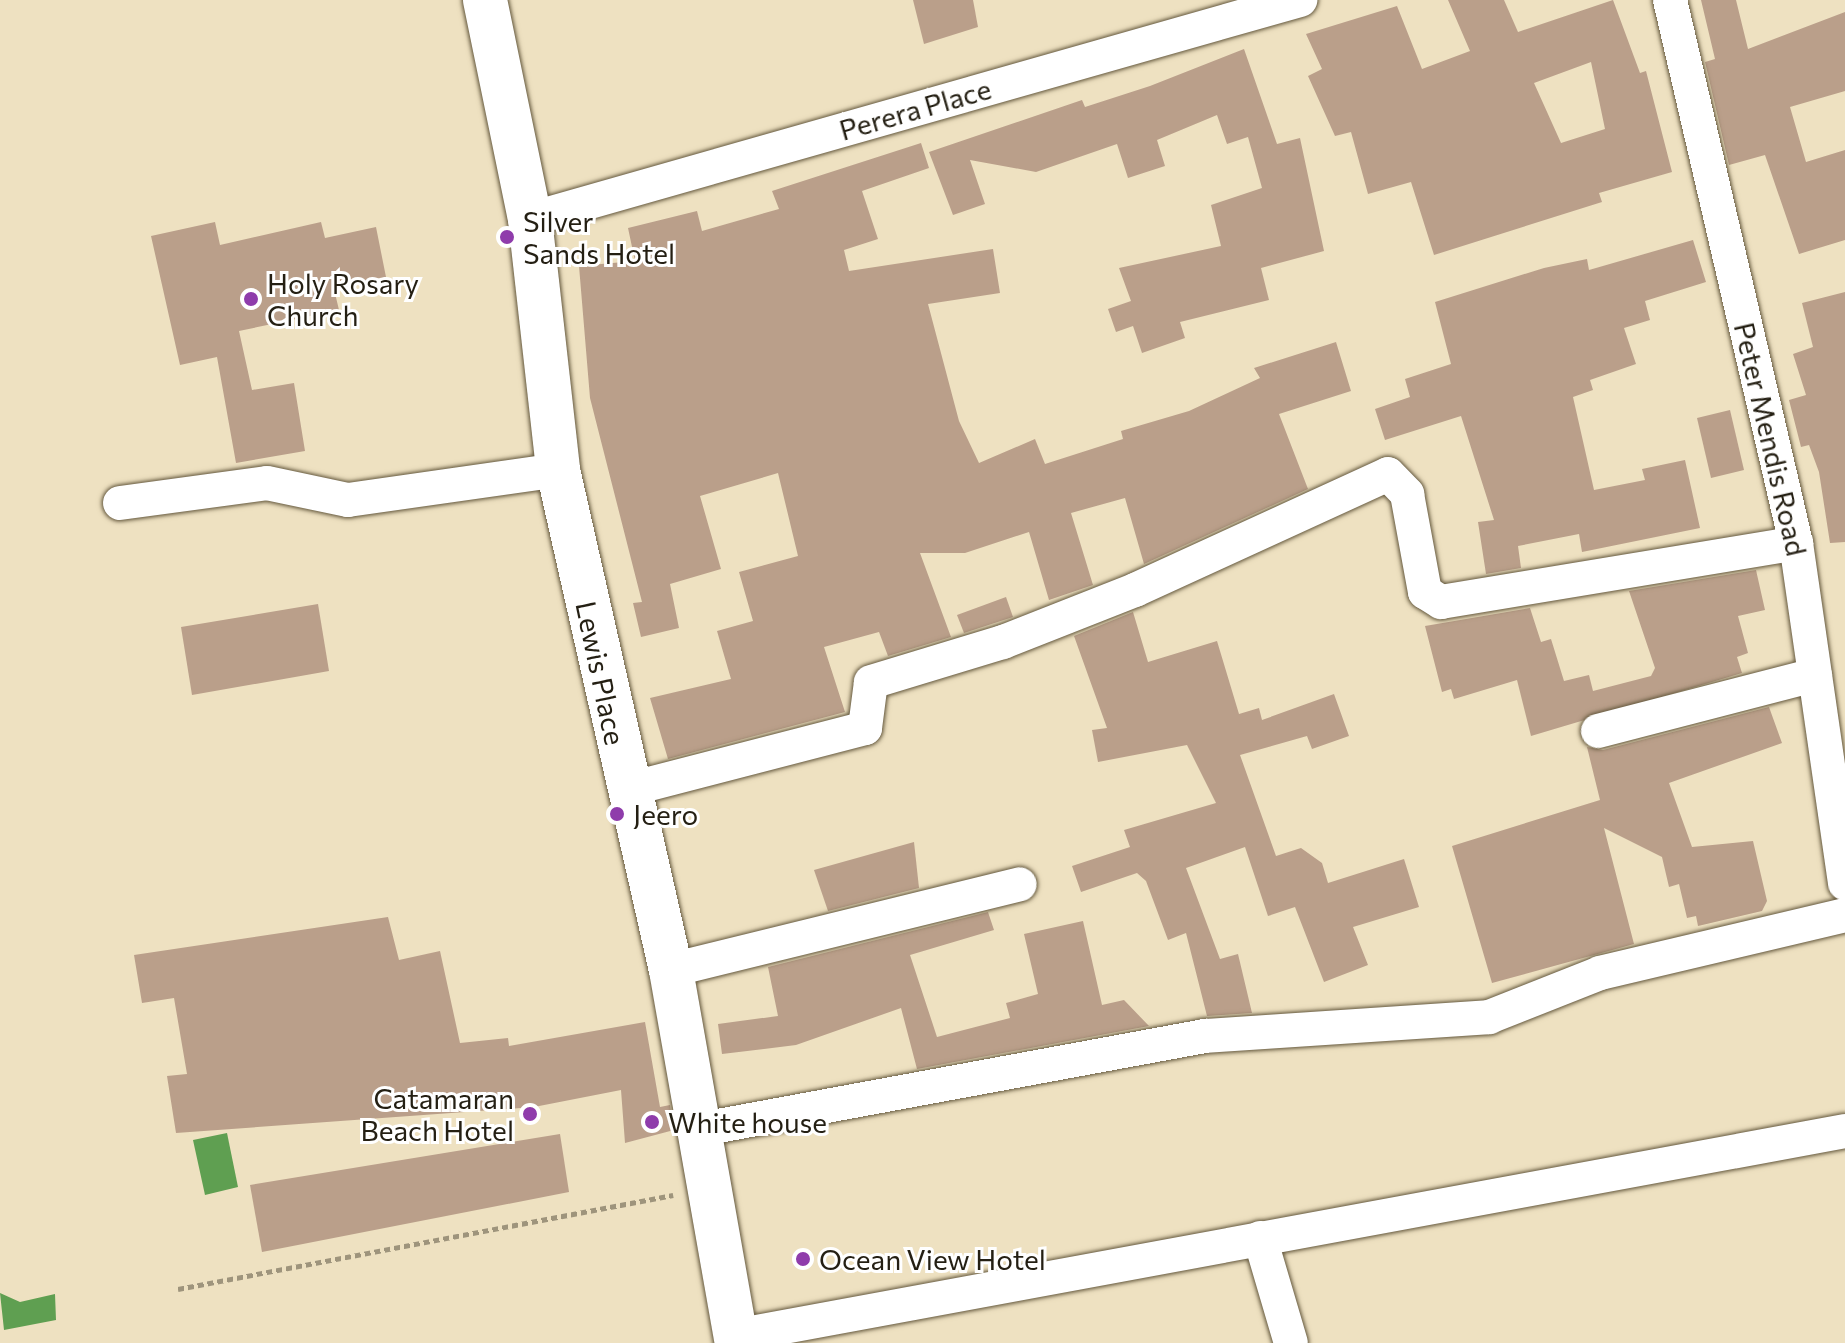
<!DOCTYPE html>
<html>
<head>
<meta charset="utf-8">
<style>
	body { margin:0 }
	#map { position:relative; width:1845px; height:1343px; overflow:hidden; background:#eee1c1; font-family:Commissioner,sans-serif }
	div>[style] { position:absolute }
	.water>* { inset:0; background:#5f9f51 }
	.building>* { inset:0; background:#ba9f8a }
	.path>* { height:5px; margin-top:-2.5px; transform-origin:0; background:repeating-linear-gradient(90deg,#9e947c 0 6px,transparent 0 10px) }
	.roads { filter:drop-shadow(0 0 2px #64583d) drop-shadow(0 0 2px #64583d) }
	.street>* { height:34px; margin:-17px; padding:0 17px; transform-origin:17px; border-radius:17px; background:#fff }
	.secondary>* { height:44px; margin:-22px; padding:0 22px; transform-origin:22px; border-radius:22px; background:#fff }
	.dots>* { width:22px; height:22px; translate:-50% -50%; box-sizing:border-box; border:4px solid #fff; border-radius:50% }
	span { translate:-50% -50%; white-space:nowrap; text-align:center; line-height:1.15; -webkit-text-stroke:6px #fff; paint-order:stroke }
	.street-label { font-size:28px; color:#241f13 }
	.poi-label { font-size:28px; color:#241f13 }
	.left { translate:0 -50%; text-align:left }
	.right { translate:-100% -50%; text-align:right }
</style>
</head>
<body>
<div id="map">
	<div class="water">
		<i style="clip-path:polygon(227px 1133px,238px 1187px,205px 1195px,193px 1140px)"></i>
		<i style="clip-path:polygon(0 1293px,20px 1302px,55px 1294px,56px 1320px,4px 1330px)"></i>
	</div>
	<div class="building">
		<i style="clip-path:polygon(913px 0,973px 0,978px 27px,924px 44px)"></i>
		<i style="clip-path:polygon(evenodd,1448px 0,1504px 0,1518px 32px,1613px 0,1640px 73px,1646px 71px,1672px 172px,1599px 193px,1602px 202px,1434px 255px,1411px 182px,1368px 194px,1351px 132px,1335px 136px,1308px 76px,1322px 69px,1306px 34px,1397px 6px,1422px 69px,1470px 51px,1448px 0,1591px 62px,1605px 129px,1561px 143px,1534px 83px,1591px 62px)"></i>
		<i style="clip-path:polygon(1701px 0,1736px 0,1748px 49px,1845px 12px,1845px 91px,1790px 107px,1806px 162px,1845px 150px,1845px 240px,1799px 254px,1765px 155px,1729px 165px,1705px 62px,1715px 59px)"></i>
		<i style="clip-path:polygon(1244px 49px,1277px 144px,1300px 138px,1324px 251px,1261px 268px,1269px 300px,1180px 322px,1185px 338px,1142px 353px,1133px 326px,1116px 332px,1108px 309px,1131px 301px,1119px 268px,1221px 246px,1211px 205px,1262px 188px,1248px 137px,1227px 144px,1217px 115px,1157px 140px,1165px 166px,1128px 178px,1117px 144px,1036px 172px,970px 160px,985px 204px,953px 215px,929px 152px,1082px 100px,1085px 107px,1150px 86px)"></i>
		<i style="clip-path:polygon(921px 143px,929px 168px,862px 191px,878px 239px,844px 250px,849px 271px,993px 249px,1000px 293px,928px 304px,959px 421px,979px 463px,1035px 439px,1045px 464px,1123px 439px,1121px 431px,1189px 411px,1260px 378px,1254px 368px,1336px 342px,1351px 391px,1279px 414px,1308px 489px,1144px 564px,1125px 498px,1071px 513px,1093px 585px,1049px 600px,1029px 532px,965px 553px,920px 553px,951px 637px,888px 656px,879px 632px,824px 647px,845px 712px,668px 759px,650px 698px,731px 679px,717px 631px,753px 621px,739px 572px,798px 556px,778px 473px,700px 496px,721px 569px,670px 584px,679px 628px,641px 637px,633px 603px,642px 602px,590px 398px,579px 266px,635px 261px,628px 228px,697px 211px,702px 231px,779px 209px,772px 191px)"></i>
		<i style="clip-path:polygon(215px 222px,220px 245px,321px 222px,325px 238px,376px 227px,386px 277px,334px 289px,339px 310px,239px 331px,252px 390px,294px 383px,305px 451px,236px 463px,217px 357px,180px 365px,151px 236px)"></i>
		<i style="clip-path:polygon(1693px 240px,1706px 282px,1645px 301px,1650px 320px,1624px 328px,1636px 364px,1590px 380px,1593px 390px,1573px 397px,1594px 490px,1645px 480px,1642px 469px,1685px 460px,1700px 528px,1582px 552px,1579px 534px,1518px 546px,1521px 568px,1486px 574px,1478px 522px,1494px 520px,1461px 416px,1385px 440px,1375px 409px,1410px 397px,1405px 379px,1451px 364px,1435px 302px,1544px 268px,1587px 259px,1589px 270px)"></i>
		<i style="clip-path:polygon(1845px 292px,1845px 542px,1830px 543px,1819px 472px,1809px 445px,1801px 447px,1789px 400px,1806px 395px,1793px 354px,1813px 347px,1802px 303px)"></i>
		<i style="clip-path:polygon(1730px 410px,1744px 470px,1711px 478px,1697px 418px)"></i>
		<i style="clip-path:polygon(1756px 570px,1765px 610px,1738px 616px,1748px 653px,1737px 657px,1742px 673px,1531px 736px,1517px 680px,1454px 699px,1451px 689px,1442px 692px,1425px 626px,1530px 608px,1541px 642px,1551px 639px,1564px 681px,1589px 675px,1593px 691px,1651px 676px,1655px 668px,1629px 591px)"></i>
		<i style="clip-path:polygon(1006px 597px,1013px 617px,964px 633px,957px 615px)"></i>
		<i style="clip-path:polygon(318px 604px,329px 671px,192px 695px,181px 627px)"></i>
		<i style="clip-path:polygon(1133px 612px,1148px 662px,1217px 641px,1239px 714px,1259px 708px,1262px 720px,1334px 694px,1349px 736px,1312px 749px,1307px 736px,1240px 755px,1276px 856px,1301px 848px,1322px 863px,1328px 883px,1404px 859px,1419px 907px,1353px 927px,1368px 965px,1324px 982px,1295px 907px,1268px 916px,1245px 847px,1186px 868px,1220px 959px,1238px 954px,1252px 1013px,1207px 1016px,1186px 933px,1168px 940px,1146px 881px,1137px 873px,1081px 892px,1072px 866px,1130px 847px,1124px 830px,1216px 803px,1187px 745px,1098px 762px,1092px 730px,1107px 728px,1074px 636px)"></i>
		<i style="clip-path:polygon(1769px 707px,1782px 743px,1669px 783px,1692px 847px,1753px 841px,1767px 901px,1762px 911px,1698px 926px,1696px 916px,1687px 918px,1679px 884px,1669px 887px,1662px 857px,1604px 828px,1634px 944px,1492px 983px,1452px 846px,1600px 800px,1587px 747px,1603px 750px)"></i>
		<i style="clip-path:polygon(914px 842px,919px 888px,828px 911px,814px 870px)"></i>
		<i style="clip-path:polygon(988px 912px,994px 930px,910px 955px,937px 1037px,1010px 1018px,1006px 1003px,1038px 994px,1024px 934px,1083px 921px,1102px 1005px,1124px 1000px,1149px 1026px,917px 1069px,901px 1008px,796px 1045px,722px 1054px,718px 1024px,778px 1016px,768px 967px)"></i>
		<i style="clip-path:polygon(388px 917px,399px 960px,440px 951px,460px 1043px,508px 1038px,509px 1046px,645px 1022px,660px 1107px,670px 1105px,674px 1130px,625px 1143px,621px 1090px,534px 1107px,176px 1133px,167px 1076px,187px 1074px,174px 998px,142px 1003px,134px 955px)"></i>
		<i style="clip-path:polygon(560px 1134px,569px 1192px,262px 1252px,250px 1185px)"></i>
	</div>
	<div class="path">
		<i style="left:178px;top:1289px;width:504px;rotate:-10.75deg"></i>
	</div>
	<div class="roads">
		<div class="street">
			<i style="left:1670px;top:0;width:557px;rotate:76.94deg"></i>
			<i style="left:1796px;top:543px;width:344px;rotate:81.8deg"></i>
			<i style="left:530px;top:219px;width:801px;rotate:-15.88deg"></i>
			<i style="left:120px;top:503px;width:148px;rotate:-7.7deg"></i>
			<i style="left:267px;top:483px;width:83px;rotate:11.9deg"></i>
			<i style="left:348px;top:500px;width:212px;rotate:-8.1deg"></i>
			<i style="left:1598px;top:731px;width:224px;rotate:-14.5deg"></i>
			<i style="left:626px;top:790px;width:247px;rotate:-14.5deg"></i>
			<i style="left:865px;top:728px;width:46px;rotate:-82.6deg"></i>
			<i style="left:871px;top:682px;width:138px;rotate:-16.9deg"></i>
			<i style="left:1003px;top:642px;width:142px;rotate:-21.5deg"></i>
			<i style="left:1135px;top:590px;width:278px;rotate:-24.6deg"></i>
			<i style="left:1388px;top:474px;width:28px;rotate:46deg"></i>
			<i style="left:1407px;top:494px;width:100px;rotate:79.6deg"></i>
			<i style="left:1425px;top:592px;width:19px;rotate:32deg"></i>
			<i style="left:1441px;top:602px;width:360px;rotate:-9.4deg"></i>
			<i style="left:671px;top:970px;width:359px;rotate:-13.8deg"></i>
			<i style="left:702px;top:1129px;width:512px;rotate:-10.48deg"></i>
			<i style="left:1205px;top:1036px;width:285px;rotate:-3.8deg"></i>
			<i style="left:1489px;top:1017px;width:119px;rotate:-21.6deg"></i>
			<i style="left:1600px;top:973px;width:252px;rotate:-13.3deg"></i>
			<i style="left:1260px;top:1238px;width:109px;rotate:73.6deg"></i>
			<i style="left:735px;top:1336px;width:1129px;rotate:-10.46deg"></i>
		</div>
		<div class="secondary">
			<i style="left:485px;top:0;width:224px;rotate:78.4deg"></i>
			<i style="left:530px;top:219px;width:253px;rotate:83.6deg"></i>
			<i style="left:558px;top:470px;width:513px;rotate:77.27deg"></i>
			<i style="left:671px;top:970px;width:379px;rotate:80deg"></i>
		</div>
	</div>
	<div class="dots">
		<i style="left:507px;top:237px;background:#8f3cab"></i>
		<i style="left:251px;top:299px;background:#8f3cab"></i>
		<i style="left:617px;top:814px;background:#8f3cab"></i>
		<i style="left:530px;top:1114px;background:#8f3cab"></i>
		<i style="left:652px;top:1122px;background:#8f3cab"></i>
		<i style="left:803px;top:1259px;background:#8f3cab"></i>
	</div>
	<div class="street-label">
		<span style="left:915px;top:109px;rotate:-16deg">Perera Place</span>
		<span style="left:1771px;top:439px;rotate:77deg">Peter Mendis Road</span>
		<span style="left:601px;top:673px;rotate:78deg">Lewis Place</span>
	</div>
	<div class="poi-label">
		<span class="left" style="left:523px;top:237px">Silver<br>Sands Hotel</span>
		<span class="left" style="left:267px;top:299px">Holy Rosary<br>Church</span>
		<span class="left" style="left:633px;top:814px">Jeero</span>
		<span class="right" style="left:514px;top:1114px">Catamaran<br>Beach Hotel</span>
		<span class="left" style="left:668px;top:1122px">White house</span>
		<span class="left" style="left:819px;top:1259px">Ocean View Hotel</span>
	</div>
</div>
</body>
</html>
